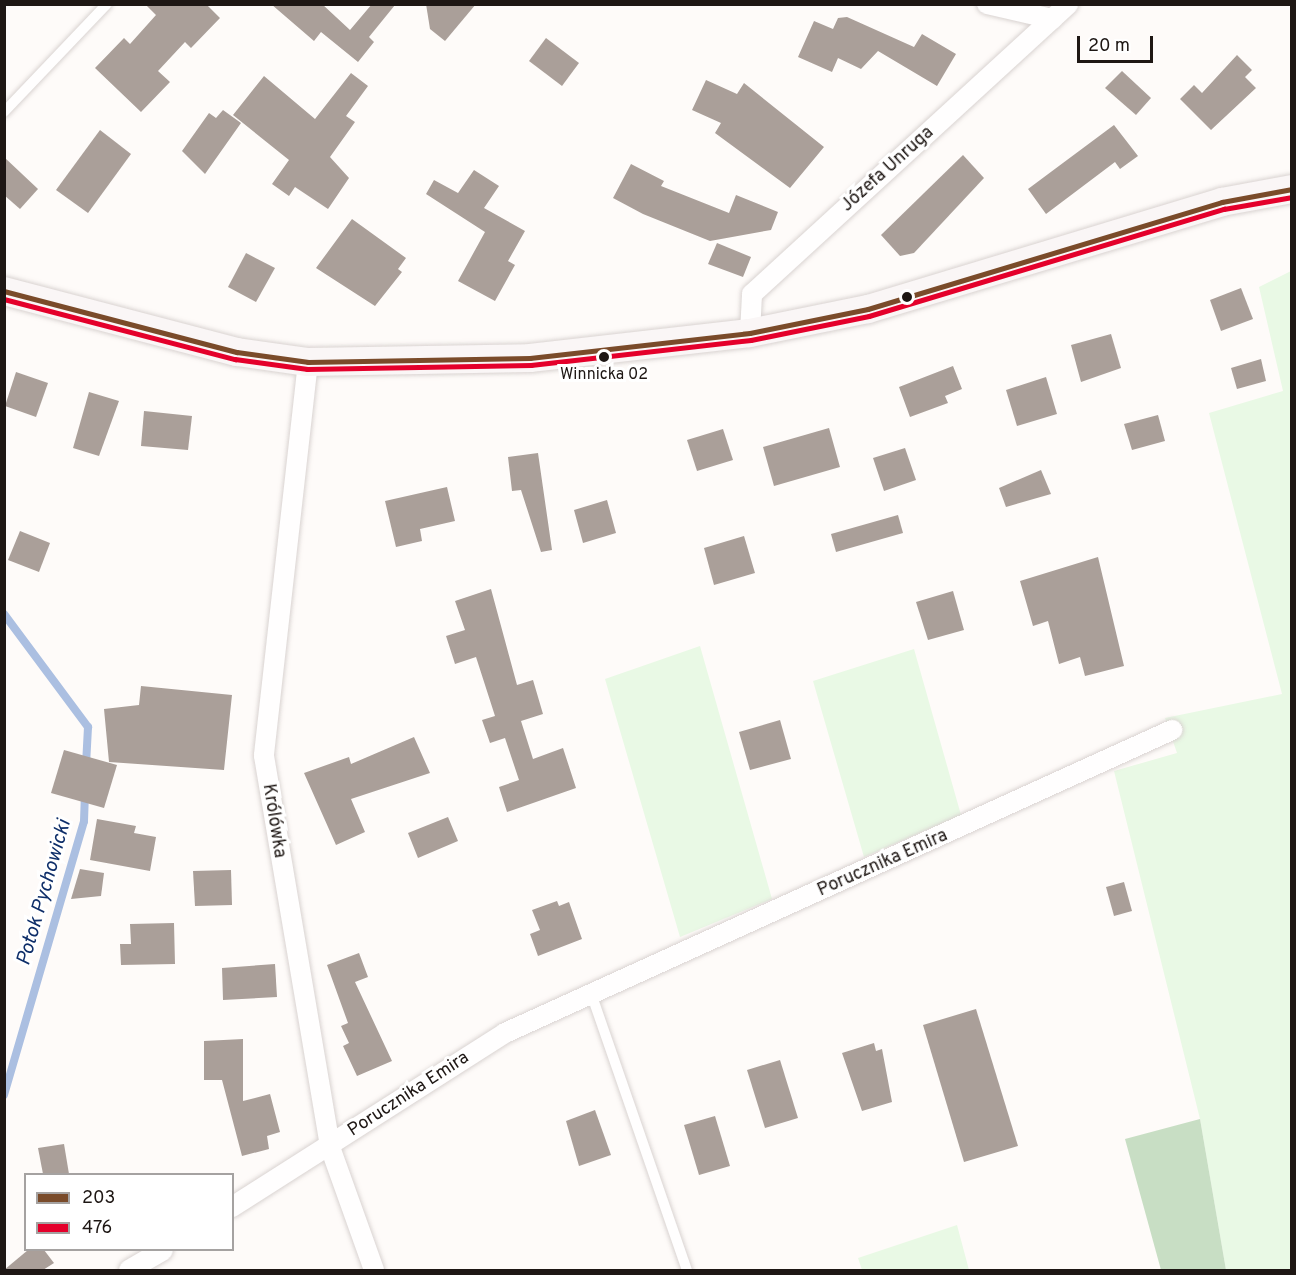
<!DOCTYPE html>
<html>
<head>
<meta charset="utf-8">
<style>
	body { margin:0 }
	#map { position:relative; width:1296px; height:1275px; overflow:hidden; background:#fefbf9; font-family:Overpass,sans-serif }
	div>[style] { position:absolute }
	.green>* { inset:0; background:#e9f9e5 }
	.forest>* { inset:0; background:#c8dec4 }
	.stream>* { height:8px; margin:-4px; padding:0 4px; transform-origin:4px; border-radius:4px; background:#abbfe1 }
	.building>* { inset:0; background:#aa9f99 }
	.roads { filter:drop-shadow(0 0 2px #d9d3d1) drop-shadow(0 0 2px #d9d3d1) }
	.lane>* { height:10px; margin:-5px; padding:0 5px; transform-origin:5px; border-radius:5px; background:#fffefe }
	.street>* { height:20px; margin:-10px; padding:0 10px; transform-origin:10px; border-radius:10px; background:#fffefe }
	.secondary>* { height:28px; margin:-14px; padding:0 14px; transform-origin:14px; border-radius:14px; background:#faf6f6 }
	.bus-1>* { height:4.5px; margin:-2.25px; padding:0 2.25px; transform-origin:2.25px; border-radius:2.25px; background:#7a4b2a }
	.bus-2>* { height:4.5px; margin:-2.25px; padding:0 2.25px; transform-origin:2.25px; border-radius:2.25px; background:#e4002b }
	.dots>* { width:16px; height:16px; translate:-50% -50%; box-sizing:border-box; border:3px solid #fff; border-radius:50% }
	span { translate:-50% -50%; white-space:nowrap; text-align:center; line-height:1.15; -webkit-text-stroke:6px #fff; paint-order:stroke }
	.bus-label { font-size:16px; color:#1e1714 }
	.street-label { font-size:18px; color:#1e1714 }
	.water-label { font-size:20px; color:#0e2e69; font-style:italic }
	.frame { position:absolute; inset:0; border:6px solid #1e1714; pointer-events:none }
	.legend { position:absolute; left:24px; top:1173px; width:210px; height:78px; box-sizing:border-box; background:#fff; border:2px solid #a5a2a1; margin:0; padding:8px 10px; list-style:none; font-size:18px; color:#1e1714 }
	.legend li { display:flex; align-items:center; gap:12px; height:30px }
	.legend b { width:30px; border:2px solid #a5a2a1 }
	.scale { position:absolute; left:1077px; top:36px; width:76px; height:27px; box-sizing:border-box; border:3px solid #1e1714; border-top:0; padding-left:8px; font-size:18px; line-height:21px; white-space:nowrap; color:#1e1714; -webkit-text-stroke:4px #fff; paint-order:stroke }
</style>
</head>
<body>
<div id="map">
	<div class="green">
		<i style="clip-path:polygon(1291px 271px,1291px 1270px,1226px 1270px,1200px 1119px,1114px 771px,1177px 753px,1165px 718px,1282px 694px,1209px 413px,1283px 391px,1259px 287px)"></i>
		<i style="clip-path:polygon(700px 646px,772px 899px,680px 937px,605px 679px)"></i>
		<i style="clip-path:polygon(914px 649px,961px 815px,864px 857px,813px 681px)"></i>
		<i style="clip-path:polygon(957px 1225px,969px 1270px,862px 1270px,858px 1258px)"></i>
	</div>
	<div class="forest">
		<i style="clip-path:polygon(1200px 1119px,1226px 1270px,1161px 1270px,1125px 1139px)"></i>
	</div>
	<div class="stream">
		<i style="left:4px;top:614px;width:141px;rotate:53.4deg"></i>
		<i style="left:88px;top:727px;width:38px;rotate:93deg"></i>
		<i style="left:4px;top:1095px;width:285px;rotate:-73.7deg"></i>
		<i style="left:84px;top:821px;width:29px;rotate:-88deg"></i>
	</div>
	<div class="building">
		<i style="clip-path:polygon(145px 4px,206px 4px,220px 18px,191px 48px,185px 42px,158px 71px,170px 82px,141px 112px,95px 68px,124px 38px,130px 44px,156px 15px)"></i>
		<i style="clip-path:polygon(271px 4px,322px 4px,350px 30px,372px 4px,395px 5px,369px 37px,374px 42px,358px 62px,321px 32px,314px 41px)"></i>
		<i style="clip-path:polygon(426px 4px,476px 4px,445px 41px,430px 29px)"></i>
		<i style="clip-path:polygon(847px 17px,914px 47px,922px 34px,956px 54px,937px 86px,878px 51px,861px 69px,838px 58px,832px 72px,798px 57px,814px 21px,833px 29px,838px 18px)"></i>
		<i style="clip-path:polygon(546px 38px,579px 63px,562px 86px,529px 61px)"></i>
		<i style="clip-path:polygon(1237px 55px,1252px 70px,1245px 77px,1256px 88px,1211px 130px,1180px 99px,1194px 85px,1202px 93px)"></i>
		<i style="clip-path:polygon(1122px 71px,1151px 98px,1136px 115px,1105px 88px)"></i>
		<i style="clip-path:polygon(351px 73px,368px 86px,346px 116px,355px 122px,330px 157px,349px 178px,328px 209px,295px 187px,289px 196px,272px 184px,289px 160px,233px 115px,264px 76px,315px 119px)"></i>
		<i style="clip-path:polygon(706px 80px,737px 94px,744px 83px,824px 147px,790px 188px,715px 133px,721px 123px,692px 110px)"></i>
		<i style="clip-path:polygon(223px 110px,241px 123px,205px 174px,182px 151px,209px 113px,216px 118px)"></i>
		<i style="clip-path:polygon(1114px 125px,1138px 156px,1120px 169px,1115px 162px,1046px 214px,1028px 189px)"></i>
		<i style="clip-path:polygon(100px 130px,131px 154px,88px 213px,56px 190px)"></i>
		<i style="clip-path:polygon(963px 155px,984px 178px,914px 253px,900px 256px,881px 235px)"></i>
		<i style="clip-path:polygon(4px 157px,38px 189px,20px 209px,4px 195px)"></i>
		<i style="clip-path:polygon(631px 164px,664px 181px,661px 186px,729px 213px,736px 195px,778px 212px,771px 230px,710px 241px,643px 214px,613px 198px)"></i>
		<i style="clip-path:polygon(474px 170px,499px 186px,484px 208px,525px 231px,508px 261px,515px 265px,495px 301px,458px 281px,485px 232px,426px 194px,434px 180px,458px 193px)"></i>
		<i style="clip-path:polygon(352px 219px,406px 258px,398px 269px,402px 272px,375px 306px,316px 268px)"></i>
		<i style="clip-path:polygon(717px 243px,751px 257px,743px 277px,708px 264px)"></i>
		<i style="clip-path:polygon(246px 253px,275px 268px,256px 302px,228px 287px)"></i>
		<i style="clip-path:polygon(1241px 288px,1253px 319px,1221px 331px,1210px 300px)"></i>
		<i style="clip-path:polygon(1111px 334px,1121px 368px,1081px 382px,1071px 345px)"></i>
		<i style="clip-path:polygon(1261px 359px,1266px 381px,1237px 389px,1231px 368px)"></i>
		<i style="clip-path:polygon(953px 366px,962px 389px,945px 396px,948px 403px,910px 417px,899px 387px)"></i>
		<i style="clip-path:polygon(16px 372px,48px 383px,36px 417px,5px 406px)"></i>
		<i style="clip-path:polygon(1046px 377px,1057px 414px,1017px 426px,1006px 390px)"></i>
		<i style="clip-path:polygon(89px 392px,119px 401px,99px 456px,73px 448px)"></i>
		<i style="clip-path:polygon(144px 411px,192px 416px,188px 450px,141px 446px)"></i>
		<i style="clip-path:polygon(1158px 415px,1165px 441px,1132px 450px,1124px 424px)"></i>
		<i style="clip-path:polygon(829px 428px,840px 467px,774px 486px,763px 447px)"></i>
		<i style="clip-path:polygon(723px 429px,733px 460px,697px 471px,687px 440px)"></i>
		<i style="clip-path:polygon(905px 448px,916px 480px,884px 491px,873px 458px)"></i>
		<i style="clip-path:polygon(538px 453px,552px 550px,541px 552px,521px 490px,512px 491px,508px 457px)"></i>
		<i style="clip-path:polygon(1041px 470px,1051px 494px,1006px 507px,999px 488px)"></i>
		<i style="clip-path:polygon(447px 487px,455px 521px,420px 529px,422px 541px,396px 547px,385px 501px)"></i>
		<i style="clip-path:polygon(607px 500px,616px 533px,583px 543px,574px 510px)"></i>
		<i style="clip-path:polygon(898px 515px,903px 533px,836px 552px,831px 534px)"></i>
		<i style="clip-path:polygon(20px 531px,50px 543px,39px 572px,8px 560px)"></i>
		<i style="clip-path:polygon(744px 536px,755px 573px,714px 585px,704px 548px)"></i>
		<i style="clip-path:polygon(1098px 557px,1124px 666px,1085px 676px,1080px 657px,1059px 664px,1048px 621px,1033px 626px,1020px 581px)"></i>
		<i style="clip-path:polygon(491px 589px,517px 685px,533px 680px,543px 714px,521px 721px,533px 759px,563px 748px,576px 788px,507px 812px,499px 787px,519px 780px,505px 738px,490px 743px,482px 720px,495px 716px,476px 657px,455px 664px,446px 636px,465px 630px,455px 601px)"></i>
		<i style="clip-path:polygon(953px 591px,964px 630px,928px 640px,916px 602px)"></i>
		<i style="clip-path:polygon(141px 686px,232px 695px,224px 770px,109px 762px,104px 709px,139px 705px)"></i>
		<i style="clip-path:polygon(780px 720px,791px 759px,750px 770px,739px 732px)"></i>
		<i style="clip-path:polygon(414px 737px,430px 773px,351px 799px,365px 832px,336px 845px,304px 773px,349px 757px,351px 764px)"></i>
		<i style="clip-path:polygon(64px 750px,117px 765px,104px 808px,51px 793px)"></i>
		<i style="clip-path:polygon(448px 817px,458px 841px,418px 858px,408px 833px)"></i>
		<i style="clip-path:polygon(97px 819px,136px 826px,134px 833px,156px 837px,150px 871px,90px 860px)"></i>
		<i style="clip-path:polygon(80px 869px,104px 873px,101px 896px,71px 899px)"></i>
		<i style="clip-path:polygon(231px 870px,232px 905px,195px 906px,193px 871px)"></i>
		<i style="clip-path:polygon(1124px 882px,1132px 911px,1114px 916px,1106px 887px)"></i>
		<i style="clip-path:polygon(557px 901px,559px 906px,569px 902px,582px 939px,538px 956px,530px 934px,540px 930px,532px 910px)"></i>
		<i style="clip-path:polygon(174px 923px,175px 964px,121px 965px,120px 944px,131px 944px,130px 924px)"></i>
		<i style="clip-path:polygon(359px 953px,368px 977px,355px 982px,392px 1061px,357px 1076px,343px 1046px,349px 1043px,341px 1026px,348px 1023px,327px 965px)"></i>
		<i style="clip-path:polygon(275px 964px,277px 997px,223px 1000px,222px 968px)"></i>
		<i style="clip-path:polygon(976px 1009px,1018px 1146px,964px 1162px,923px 1025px)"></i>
		<i style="clip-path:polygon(243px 1039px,243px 1101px,270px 1094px,280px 1132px,267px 1136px,269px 1149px,242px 1156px,222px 1080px,204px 1080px,204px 1041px)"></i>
		<i style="clip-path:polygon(874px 1043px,876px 1051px,882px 1049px,892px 1102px,862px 1111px,842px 1053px)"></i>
		<i style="clip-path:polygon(780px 1060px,798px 1118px,765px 1128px,747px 1070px)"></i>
		<i style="clip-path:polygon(595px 1110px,611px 1155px,579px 1166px,566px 1121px)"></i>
		<i style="clip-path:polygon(715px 1116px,730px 1166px,699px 1175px,684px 1125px)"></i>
		<i style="clip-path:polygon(64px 1144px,69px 1174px,43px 1174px,38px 1148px)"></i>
		<i style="clip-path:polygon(28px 1250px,44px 1250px,54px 1263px,43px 1270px,4px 1270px)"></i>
	</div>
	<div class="roads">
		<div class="lane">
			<i style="left:4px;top:112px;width:149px;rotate:-46.4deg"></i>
			<i style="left:591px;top:993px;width:293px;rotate:70.9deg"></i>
		</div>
		<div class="street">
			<i style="left:987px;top:4px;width:67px;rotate:13deg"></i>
			<i style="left:750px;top:333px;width:39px;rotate:-87deg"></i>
			<i style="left:752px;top:294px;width:429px;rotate:-42.5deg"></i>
			<i style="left:308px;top:362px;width:396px;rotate:96.4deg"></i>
			<i style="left:264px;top:756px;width:397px;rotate:80.4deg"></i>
			<i style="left:330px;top:1147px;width:131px;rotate:70.3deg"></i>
			<i style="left:232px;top:1207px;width:324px;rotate:-32.5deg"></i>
			<i style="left:505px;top:1033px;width:733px;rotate:-24.43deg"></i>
			<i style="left:129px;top:1270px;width:39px;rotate:-30deg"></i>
		</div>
		<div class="secondary">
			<i style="left:4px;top:291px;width:241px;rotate:14.7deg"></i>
			<i style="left:237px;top:352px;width:72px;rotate:8deg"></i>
			<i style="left:308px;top:362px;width:222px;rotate:-1deg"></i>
			<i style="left:530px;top:358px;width:221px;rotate:-6.5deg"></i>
			<i style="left:750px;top:333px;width:120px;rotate:-11.5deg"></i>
			<i style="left:868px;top:309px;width:370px;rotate:-16.8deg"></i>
			<i style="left:1222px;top:202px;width:71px;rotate:-10.5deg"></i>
		</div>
	</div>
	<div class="bus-1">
		<i style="left:4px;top:291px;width:241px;rotate:14.7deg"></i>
		<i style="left:237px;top:352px;width:72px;rotate:8deg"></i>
		<i style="left:308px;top:362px;width:222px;rotate:-1deg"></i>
		<i style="left:530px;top:358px;width:221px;rotate:-6.5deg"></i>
		<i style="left:750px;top:333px;width:120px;rotate:-11.5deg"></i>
		<i style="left:868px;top:309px;width:370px;rotate:-16.8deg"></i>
		<i style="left:1222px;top:202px;width:71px;rotate:-10.5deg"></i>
	</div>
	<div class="bus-2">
		<i style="left:4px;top:299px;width:239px;rotate:14.6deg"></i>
		<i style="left:235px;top:359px;width:73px;rotate:7.9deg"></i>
		<i style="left:307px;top:369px;width:224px;rotate:-1deg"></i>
		<i style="left:531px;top:365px;width:221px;rotate:-6.5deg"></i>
		<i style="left:751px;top:340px;width:120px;rotate:-11.5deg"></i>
		<i style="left:869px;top:316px;width:371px;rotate:-16.8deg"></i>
		<i style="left:1224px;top:209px;width:69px;rotate:-10deg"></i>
	</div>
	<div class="dots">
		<i style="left:907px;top:297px;background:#1e1714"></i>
		<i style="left:604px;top:357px;background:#1e1714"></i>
	</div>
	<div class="bus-label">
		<span style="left:604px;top:375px">Winnicka 02</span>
	</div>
	<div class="street-label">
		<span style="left:888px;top:170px;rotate:-42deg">Józefa Unruga</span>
		<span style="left:273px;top:821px;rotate:81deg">Królówka</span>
		<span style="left:883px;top:864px;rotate:-24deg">Porucznika Emira</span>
		<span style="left:409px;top:1095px;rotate:-33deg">Porucznika Emira</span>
	</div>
	<div class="water-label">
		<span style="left:45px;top:893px;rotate:-74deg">Potok Pychowicki</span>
	</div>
	<div class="frame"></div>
	<ul class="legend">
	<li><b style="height:8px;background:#7a4b2a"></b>203</li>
	<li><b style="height:8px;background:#e4002b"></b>476</li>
	</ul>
	<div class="scale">20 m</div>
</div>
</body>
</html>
